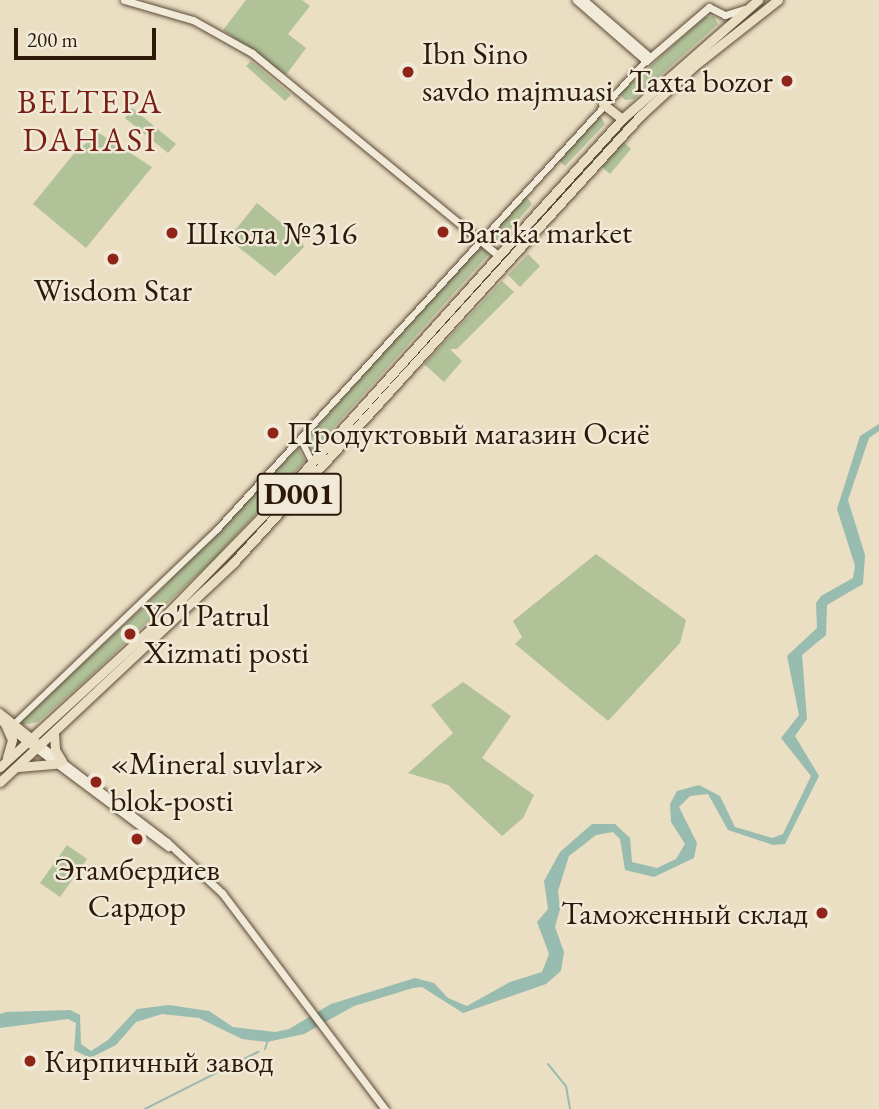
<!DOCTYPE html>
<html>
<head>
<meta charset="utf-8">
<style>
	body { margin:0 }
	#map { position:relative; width:879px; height:1109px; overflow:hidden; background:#eadec3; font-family:"EB Garamond",serif }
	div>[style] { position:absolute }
	.green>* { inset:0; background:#b1c299 }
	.water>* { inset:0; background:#98bcaf }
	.stream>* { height:2px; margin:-1px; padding:0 1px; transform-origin:1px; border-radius:1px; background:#98bcaf }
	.roads { filter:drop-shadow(0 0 2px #5c4a38) drop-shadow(0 0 2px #5c4a38) }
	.tertiary>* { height:6px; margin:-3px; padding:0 3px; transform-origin:3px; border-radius:3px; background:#f1ead8 }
	.secondary>* { height:7px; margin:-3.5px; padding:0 3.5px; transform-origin:3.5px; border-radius:3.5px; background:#f1ead8 }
	.primary>* { height:8px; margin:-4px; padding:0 4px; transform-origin:4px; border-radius:4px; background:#eadec3 }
	.trunk>* { height:9px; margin:-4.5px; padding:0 4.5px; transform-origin:4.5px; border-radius:4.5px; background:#eadec3 }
	.dots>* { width:19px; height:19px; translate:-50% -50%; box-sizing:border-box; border:4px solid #f1ead8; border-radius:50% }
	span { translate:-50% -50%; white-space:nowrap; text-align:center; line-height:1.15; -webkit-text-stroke:5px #f1ead8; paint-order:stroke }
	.shield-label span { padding:2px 5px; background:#f1ead8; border:2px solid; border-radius:5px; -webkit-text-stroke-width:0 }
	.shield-label { font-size:30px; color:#2d190a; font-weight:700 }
	.poi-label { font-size:32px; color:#2d190a }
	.left { translate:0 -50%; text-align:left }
	.right { translate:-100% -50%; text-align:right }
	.neighbourhood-label { font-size:33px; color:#7a1f14; letter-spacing:2px }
	.scale { position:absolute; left:14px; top:28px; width:142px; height:32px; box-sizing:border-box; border:4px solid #2d190a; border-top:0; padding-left:9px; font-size:21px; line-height:24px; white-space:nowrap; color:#2d190a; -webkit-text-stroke:5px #f1ead8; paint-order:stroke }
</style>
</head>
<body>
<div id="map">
	<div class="green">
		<i style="clip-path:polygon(246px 0,302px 0,310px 6px,288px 34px,306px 48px,286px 75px,223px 30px)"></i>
		<i style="clip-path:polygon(764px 0,771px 0,722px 36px,624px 127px,544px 211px,622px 125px,752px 9px)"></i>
		<i style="clip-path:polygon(714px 16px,718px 24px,634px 99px,625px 100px,619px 94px,705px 17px)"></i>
		<i style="clip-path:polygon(251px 61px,291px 95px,285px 101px,246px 66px)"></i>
		<i style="clip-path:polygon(132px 108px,176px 144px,168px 153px,125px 118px)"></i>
		<i style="clip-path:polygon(599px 114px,605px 124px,565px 166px,558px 160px)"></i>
		<i style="clip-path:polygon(99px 133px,152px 167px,86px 248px,33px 204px,76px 151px)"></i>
		<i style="clip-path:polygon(623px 141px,631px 149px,610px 174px,601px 166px)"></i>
		<i style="clip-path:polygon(525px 195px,532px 204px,498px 243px,493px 243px,489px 236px)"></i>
		<i style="clip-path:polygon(257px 203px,300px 238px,304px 247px,275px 276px,228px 239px)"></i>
		<i style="clip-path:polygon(483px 248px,489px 254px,311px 453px,306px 439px,477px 249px)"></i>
		<i style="clip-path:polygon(528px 254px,540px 266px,520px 287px,508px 275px)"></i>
		<i style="clip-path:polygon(502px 281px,514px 292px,457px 349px,450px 349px,462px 361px,444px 382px,424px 364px)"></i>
		<i style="clip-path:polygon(298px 448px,305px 461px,215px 558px,85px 681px,38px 722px,22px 725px,22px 720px,153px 598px)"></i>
		<i style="clip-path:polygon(596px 554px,686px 620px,680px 643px,608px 721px,515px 644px,522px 637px,513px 621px)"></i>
		<i style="clip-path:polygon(463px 682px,511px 716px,482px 758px,534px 795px,523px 818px,502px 836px,448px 785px,408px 773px,453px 733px,431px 705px)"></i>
		<i style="clip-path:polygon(67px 845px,87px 859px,60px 897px,40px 883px)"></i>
	</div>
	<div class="water">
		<i style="clip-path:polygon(879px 424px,879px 431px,869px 438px,848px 500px,865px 555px,863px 584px,827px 605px,826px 635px,802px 655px,807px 719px,795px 736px,819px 776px,785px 844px,773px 845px,728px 830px,708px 794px,690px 796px,679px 807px,697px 843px,694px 858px,654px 877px,625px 870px,620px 839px,613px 832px,596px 835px,569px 856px,558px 891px,560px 909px,555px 927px,564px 952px,561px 971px,546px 984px,463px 1013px,422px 987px,413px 988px,354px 1006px,304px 1034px,267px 1042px,242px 1039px,199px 1018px,162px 1014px,136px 1022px,116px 1045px,90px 1058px,74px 1050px,76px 1023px,68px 1019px,0 1028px,0 1014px,6px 1012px,70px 1010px,80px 1015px,81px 1044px,91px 1051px,108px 1040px,137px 1009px,169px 1005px,209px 1011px,233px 1027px,275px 1032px,289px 1029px,331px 1004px,415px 978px,434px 983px,448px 998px,467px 1006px,510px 982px,542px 972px,549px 954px,537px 922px,548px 909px,544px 881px,560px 852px,592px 824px,615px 824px,630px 838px,632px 862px,657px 868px,676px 859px,685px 844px,671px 822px,670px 804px,677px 791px,699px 785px,720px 796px,735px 827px,772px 838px,783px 834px,811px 776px,781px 738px,799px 715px,787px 656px,817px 628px,816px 603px,821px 596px,853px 578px,855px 566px,837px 509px,860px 436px)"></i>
	</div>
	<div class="stream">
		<i style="left:265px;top:1049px;width:9px;rotate:-72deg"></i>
		<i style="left:548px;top:1064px;width:28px;rotate:51deg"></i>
		<i style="left:566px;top:1086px;width:23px;rotate:80deg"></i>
		<i style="left:145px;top:1109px;width:127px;rotate:-26.8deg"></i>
	</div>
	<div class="roads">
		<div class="tertiary">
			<i style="left:301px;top:440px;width:25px;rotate:63deg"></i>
			<i style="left:14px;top:724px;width:281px;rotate:-43.7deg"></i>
			<i style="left:217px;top:530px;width:636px;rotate:-47.55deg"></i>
		</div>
		<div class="secondary">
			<i style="left:124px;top:0;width:72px;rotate:16.2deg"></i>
			<i style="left:193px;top:20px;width:68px;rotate:29.2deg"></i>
			<i style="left:252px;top:53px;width:317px;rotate:39.4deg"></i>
			<i style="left:576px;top:0;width:93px;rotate:41.1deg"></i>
			<i style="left:646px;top:61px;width:83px;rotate:-40.6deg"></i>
			<i style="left:709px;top:7px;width:18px;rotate:27deg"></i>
			<i style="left:725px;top:15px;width:21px;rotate:-17deg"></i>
			<i style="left:584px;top:0;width:87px;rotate:40.8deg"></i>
			<i style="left:41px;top:746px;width:158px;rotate:37.3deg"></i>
			<i style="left:167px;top:842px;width:75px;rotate:42.8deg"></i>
			<i style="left:222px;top:893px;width:271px;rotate:53deg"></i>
			<i style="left:37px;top:749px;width:164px;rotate:36.8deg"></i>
		</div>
		<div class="primary">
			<i style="left:0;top:713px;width:53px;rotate:38.8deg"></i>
			<i style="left:0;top:720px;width:47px;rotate:38.1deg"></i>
		</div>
		<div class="trunk">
			<i style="left:603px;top:104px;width:24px;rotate:38deg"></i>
			<i style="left:5px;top:724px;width:17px;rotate:66deg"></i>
			<i style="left:12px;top:740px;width:18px;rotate:106deg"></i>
			<i style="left:54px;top:734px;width:16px;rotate:86deg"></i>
			<i style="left:55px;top:750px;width:13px;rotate:58deg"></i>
			<i style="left:0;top:767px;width:229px;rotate:-42.5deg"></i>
			<i style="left:169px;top:612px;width:162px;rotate:-45.8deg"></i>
			<i style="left:282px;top:496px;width:508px;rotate:-47.95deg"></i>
			<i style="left:622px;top:119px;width:181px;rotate:-41.2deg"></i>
			<i style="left:18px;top:767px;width:38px;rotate:-5deg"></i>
			<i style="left:0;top:782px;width:320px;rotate:-43.2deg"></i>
			<i style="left:233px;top:563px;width:606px;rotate:-47.68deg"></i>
			<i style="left:641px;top:115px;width:72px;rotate:-42.8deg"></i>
			<i style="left:694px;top:66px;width:107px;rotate:-38.2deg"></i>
		</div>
	</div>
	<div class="dots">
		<i style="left:408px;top:72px;background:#8f2418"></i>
		<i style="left:787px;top:81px;background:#8f2418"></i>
		<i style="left:443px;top:232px;background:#8f2418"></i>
		<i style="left:172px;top:233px;background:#8f2418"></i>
		<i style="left:113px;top:259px;background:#8f2418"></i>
		<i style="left:273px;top:433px;background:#8f2418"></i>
		<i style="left:130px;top:634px;background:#8f2418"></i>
		<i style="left:96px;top:782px;background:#8f2418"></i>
		<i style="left:137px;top:839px;background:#8f2418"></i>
		<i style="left:822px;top:913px;background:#8f2418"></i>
		<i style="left:30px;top:1061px;background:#8f2418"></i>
	</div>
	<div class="shield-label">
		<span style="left:299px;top:494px">D001</span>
	</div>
	<div class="poi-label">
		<span class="left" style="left:422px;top:72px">Ibn Sino<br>savdo majmuasi</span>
		<span class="right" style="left:773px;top:81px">Taxta bozor</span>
		<span class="left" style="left:457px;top:232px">Baraka market</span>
		<span class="left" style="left:186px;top:233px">Школа №316</span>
		<span style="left:113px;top:290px">Wisdom Star</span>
		<span class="left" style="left:287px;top:433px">Продуктовый магазин Осиё</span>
		<span class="left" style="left:144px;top:634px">Yo'l Patrul<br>Xizmati posti</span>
		<span class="left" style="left:110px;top:782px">«Mineral suvlar»<br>blok-posti</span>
		<span style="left:137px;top:888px">Эгамбердиев<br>Сардор</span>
		<span class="right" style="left:808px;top:913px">Таможенный склад</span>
		<span class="left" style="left:44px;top:1061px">Кирпичный завод</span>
	</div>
	<div class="neighbourhood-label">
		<span style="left:90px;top:121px">BELTEPA<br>DAHASI</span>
	</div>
	<div class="scale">200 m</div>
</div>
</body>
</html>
